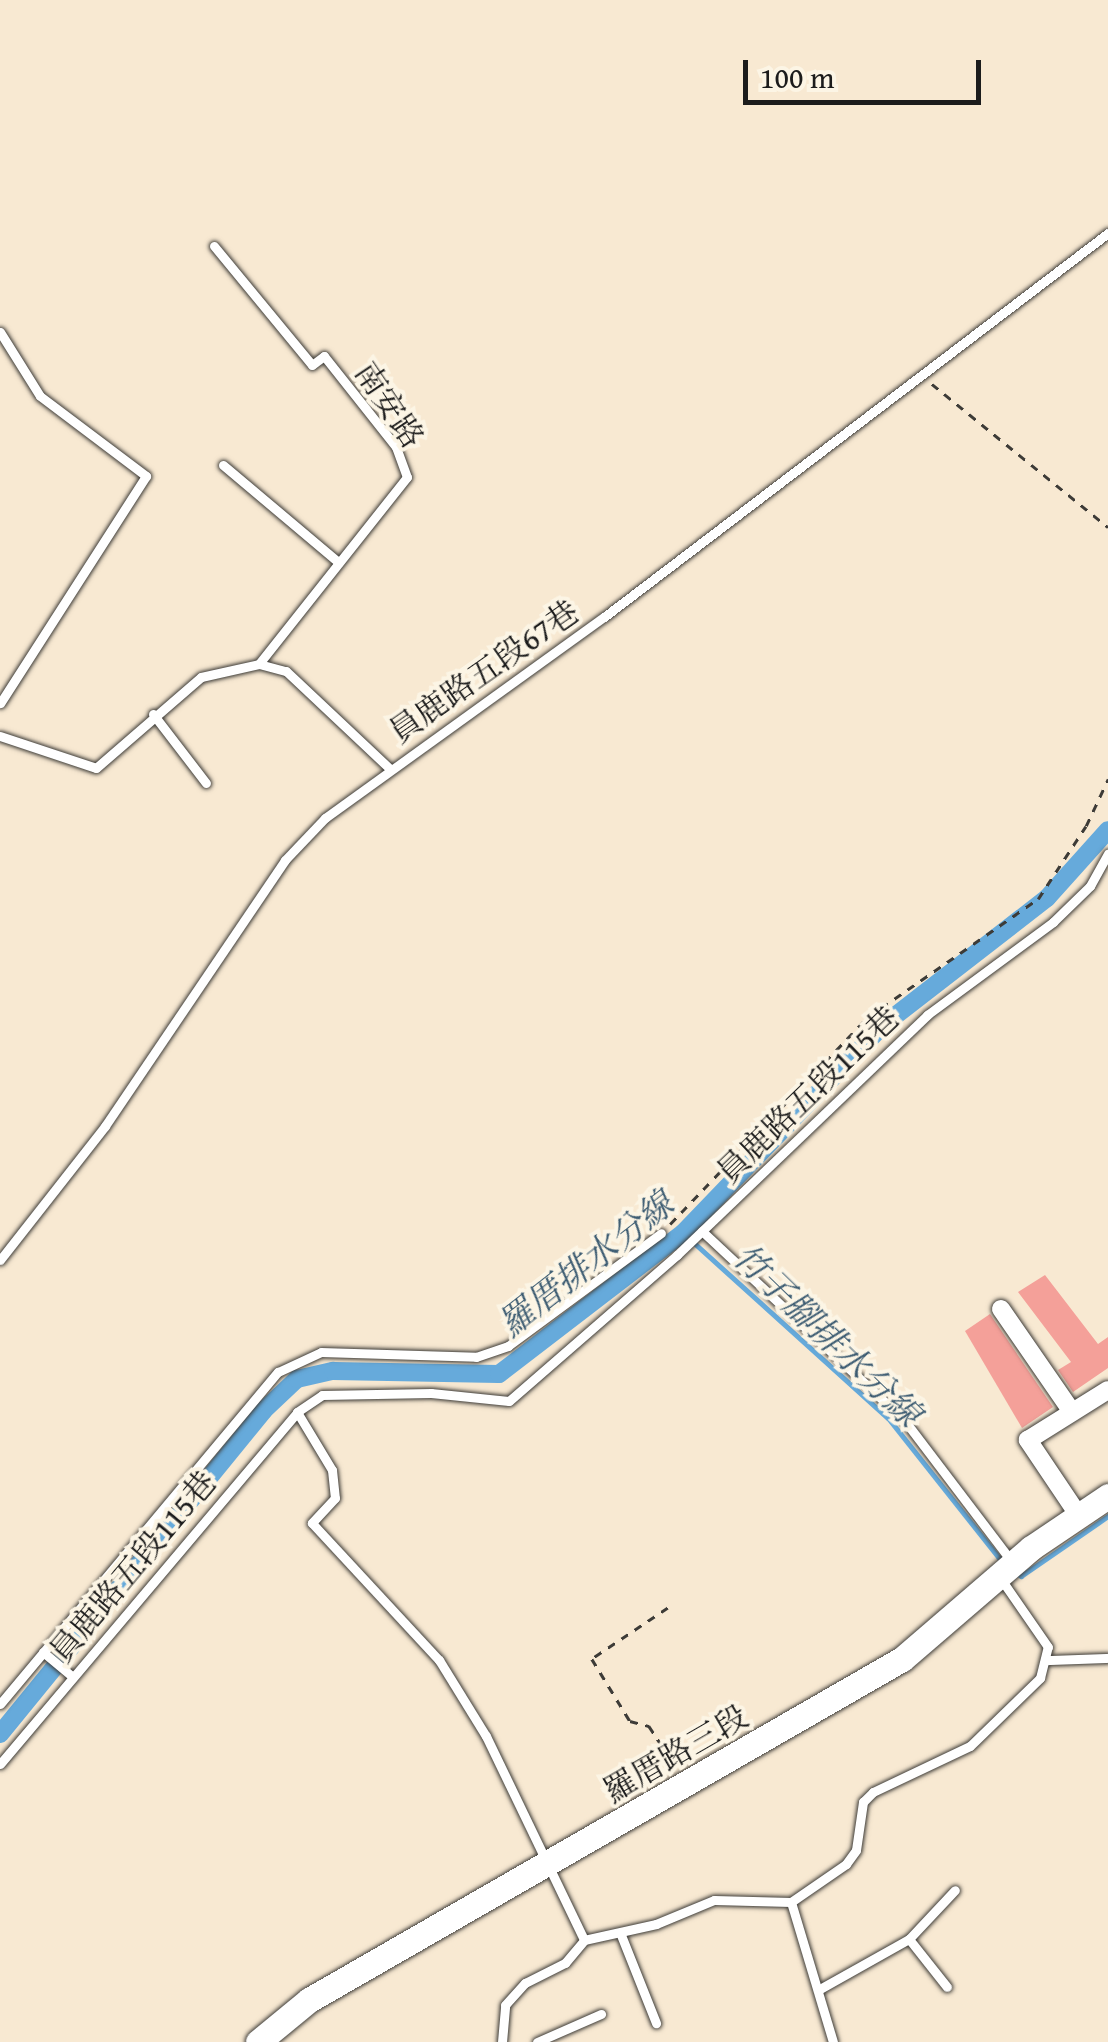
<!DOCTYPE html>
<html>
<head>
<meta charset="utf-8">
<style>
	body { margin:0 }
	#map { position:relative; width:1108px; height:2042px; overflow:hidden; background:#f8e9d2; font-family:"Gentium Book Plus","Noto Serif TC",serif }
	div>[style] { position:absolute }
	.stream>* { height:5px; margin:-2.5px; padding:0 2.5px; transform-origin:2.5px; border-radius:2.5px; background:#66aadb }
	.canal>* { height:18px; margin:-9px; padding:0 9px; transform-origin:9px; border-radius:9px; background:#66aadb }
	.building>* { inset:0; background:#f4a099 }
	.path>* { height:2.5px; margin-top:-1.25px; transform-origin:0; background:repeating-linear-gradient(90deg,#3d3b37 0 8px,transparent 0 16px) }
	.roads { filter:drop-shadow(0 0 2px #3d3b37) drop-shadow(0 0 2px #3d3b37) }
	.lane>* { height:9px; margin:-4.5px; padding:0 4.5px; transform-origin:4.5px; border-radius:4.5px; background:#fff }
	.street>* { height:18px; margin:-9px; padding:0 9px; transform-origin:9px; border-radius:9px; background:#fff }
	.secondary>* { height:25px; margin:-12.5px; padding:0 12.5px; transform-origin:12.5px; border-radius:12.5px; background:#fff }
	span { translate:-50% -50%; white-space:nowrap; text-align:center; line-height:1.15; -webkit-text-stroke:8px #fcf5e5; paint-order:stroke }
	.street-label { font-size:32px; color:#1c1c1c }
	.water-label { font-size:35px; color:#3d5c72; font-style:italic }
	.scale { position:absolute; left:743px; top:60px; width:238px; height:45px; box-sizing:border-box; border:5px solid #1c1c1c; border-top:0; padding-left:12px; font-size:30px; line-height:35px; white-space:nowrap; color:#1c1c1c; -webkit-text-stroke:8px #fcf5e5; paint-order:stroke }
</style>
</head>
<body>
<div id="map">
	<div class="stream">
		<i style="left:683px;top:1233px;width:276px;rotate:42.1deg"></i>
		<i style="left:888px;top:1418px;width:185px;rotate:51.6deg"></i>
		<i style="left:1016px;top:1573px;width:6px;rotate:31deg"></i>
		<i style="left:1021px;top:1576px;width:106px;rotate:-34.6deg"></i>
	</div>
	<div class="canal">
		<i style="left:0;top:1734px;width:417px;rotate:-50.8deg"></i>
		<i style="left:263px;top:1411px;width:47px;rotate:-43.3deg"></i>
		<i style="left:297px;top:1379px;width:37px;rotate:-13deg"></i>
		<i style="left:333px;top:1371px;width:166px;rotate:1deg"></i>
		<i style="left:499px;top:1374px;width:232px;rotate:-37.5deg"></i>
		<i style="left:683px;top:1233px;width:287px;rotate:-46.1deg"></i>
		<i style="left:882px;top:1026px;width:209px;rotate:-37.8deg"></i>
		<i style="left:1047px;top:898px;width:91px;rotate:-48.1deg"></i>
	</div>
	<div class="building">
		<i style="clip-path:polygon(1045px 1275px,1098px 1344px,1108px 1337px,1108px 1368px,1073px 1392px,1058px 1370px,1071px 1362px,1018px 1292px)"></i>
		<i style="clip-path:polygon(990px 1314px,1053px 1407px,1022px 1428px,965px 1331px)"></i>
	</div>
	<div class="path">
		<i style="left:932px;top:384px;width:227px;rotate:39.1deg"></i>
		<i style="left:670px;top:1224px;width:286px;rotate:-46.3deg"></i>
		<i style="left:868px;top:1017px;width:207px;rotate:-34.8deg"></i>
		<i style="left:1038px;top:899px;width:87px;rotate:-56.7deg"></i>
		<i style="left:1086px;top:826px;width:52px;rotate:-64.9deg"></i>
		<i style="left:668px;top:1608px;width:92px;rotate:146.1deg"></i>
		<i style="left:592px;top:1659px;width:73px;rotate:58.5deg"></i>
		<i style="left:630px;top:1721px;width:20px;rotate:15deg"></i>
		<i style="left:649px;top:1726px;width:45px;rotate:56.7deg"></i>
	</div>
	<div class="roads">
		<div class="lane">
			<i style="left:214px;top:246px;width:154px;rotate:50.5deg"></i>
			<i style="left:312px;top:365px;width:15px;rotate:-37deg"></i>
			<i style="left:324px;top:356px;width:116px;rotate:51.6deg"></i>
			<i style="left:396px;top:447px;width:32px;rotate:70deg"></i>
			<i style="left:407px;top:477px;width:238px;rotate:128.4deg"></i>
			<i style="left:0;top:332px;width:75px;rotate:58deg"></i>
			<i style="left:40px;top:396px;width:133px;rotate:37deg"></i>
			<i style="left:146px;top:476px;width:270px;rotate:122.7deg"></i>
			<i style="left:223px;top:465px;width:149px;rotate:40.1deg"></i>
			<i style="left:153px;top:714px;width:87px;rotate:52.5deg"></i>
			<i style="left:0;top:736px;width:101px;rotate:18.4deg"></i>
			<i style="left:96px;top:768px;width:139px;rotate:-40.9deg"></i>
			<i style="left:201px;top:677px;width:59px;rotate:-12.6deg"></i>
			<i style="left:259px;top:664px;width:28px;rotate:15deg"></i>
			<i style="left:286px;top:671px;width:143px;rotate:43.3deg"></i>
			<i style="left:702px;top:1231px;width:278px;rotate:43.1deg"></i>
			<i style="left:905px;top:1421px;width:177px;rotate:52.8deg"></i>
			<i style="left:0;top:1260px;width:170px;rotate:-51.9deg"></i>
			<i style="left:105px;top:1126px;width:321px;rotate:-55.9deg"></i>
			<i style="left:285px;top:860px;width:58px;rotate:-46.4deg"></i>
			<i style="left:325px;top:818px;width:344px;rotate:-35.8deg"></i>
			<i style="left:604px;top:617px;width:634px;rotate:-37.3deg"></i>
			<i style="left:297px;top:1412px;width:68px;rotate:58.9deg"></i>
			<i style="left:332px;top:1470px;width:28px;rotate:84deg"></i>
			<i style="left:335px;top:1498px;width:34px;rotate:133deg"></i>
			<i style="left:312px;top:1523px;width:187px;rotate:47.2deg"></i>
			<i style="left:439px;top:1660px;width:89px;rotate:58.3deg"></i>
			<i style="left:486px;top:1736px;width:226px;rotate:64.3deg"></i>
			<i style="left:43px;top:1652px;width:38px;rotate:40deg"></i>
			<i style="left:1048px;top:1660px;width:60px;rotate:-1.9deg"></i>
			<i style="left:0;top:1704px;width:433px;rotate:-50.1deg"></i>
			<i style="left:278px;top:1372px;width:47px;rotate:-24.9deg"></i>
			<i style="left:321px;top:1352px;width:155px;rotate:1.8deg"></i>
			<i style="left:476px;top:1357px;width:34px;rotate:-19deg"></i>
			<i style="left:508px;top:1346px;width:190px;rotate:-36.4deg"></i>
			<i style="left:0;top:1764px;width:461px;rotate:-49.8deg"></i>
			<i style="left:297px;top:1412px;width:30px;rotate:-34deg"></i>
			<i style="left:322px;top:1395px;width:109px;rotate:-1.1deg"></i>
			<i style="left:431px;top:1393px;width:78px;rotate:5.9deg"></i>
			<i style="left:509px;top:1401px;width:223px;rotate:-41deg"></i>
			<i style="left:677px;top:1255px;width:347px;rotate:-43.8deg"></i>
			<i style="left:927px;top:1015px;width:157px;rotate:-36.4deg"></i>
			<i style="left:1053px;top:922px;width:52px;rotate:-44.2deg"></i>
			<i style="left:1090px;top:886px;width:37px;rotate:-61deg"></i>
			<i style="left:791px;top:1902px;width:146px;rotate:73.3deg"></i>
			<i style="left:621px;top:1935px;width:95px;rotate:68.3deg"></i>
			<i style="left:909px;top:1939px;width:61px;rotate:51.6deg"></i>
			<i style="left:584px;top:1940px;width:74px;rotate:-12.5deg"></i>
			<i style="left:656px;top:1924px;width:63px;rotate:-22.5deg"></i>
			<i style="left:714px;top:1900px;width:77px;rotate:1.5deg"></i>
			<i style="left:791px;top:1902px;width:67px;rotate:-34.6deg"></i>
			<i style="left:846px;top:1864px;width:17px;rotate:-54deg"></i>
			<i style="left:856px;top:1850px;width:49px;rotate:-81.7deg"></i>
			<i style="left:863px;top:1802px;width:14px;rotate:-45deg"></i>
			<i style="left:873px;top:1792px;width:107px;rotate:-25.4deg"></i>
			<i style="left:970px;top:1746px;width:98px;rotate:-44.2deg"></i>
			<i style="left:1040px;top:1678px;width:32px;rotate:-76deg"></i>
			<i style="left:1048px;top:1647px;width:83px;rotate:-124.7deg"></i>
			<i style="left:818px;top:1990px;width:104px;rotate:-29.3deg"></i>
			<i style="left:909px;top:1939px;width:67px;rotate:-46.8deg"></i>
			<i style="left:502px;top:2042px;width:37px;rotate:-85deg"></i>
			<i style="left:505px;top:2005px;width:30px;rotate:-48deg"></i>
			<i style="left:525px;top:1983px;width:45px;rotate:-26.6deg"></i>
			<i style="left:565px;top:1963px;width:30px;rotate:-50deg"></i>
			<i style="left:537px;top:2042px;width:70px;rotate:-23.6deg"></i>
		</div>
		<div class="street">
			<i style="left:1001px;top:1309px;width:125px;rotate:55.4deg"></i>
			<i style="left:1079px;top:1516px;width:92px;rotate:-123.9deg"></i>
			<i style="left:1028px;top:1440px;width:94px;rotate:-32deg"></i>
		</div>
		<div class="secondary">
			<i style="left:258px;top:2042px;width:66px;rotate:-39.5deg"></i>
			<i style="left:309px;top:2000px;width:684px;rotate:-29.9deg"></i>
			<i style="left:902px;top:1659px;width:170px;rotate:-40.7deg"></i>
			<i style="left:1031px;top:1548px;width:93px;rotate:-34deg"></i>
		</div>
	</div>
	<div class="street-label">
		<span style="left:389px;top:405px;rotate:56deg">南安路</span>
		<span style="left:484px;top:672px;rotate:-35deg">員鹿路五段67巷</span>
		<span style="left:808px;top:1095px;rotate:-44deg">員鹿路五段115巷</span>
		<span style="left:133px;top:1567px;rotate:-50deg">員鹿路五段115巷</span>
		<span style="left:676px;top:1754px;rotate:-30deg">羅厝路三段</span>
	</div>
	<div class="water-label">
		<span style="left:586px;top:1264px;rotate:-38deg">羅厝排水分線</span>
		<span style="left:827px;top:1335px;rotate:44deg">竹子腳排水分線</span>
	</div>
	<div class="scale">100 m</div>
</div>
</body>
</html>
